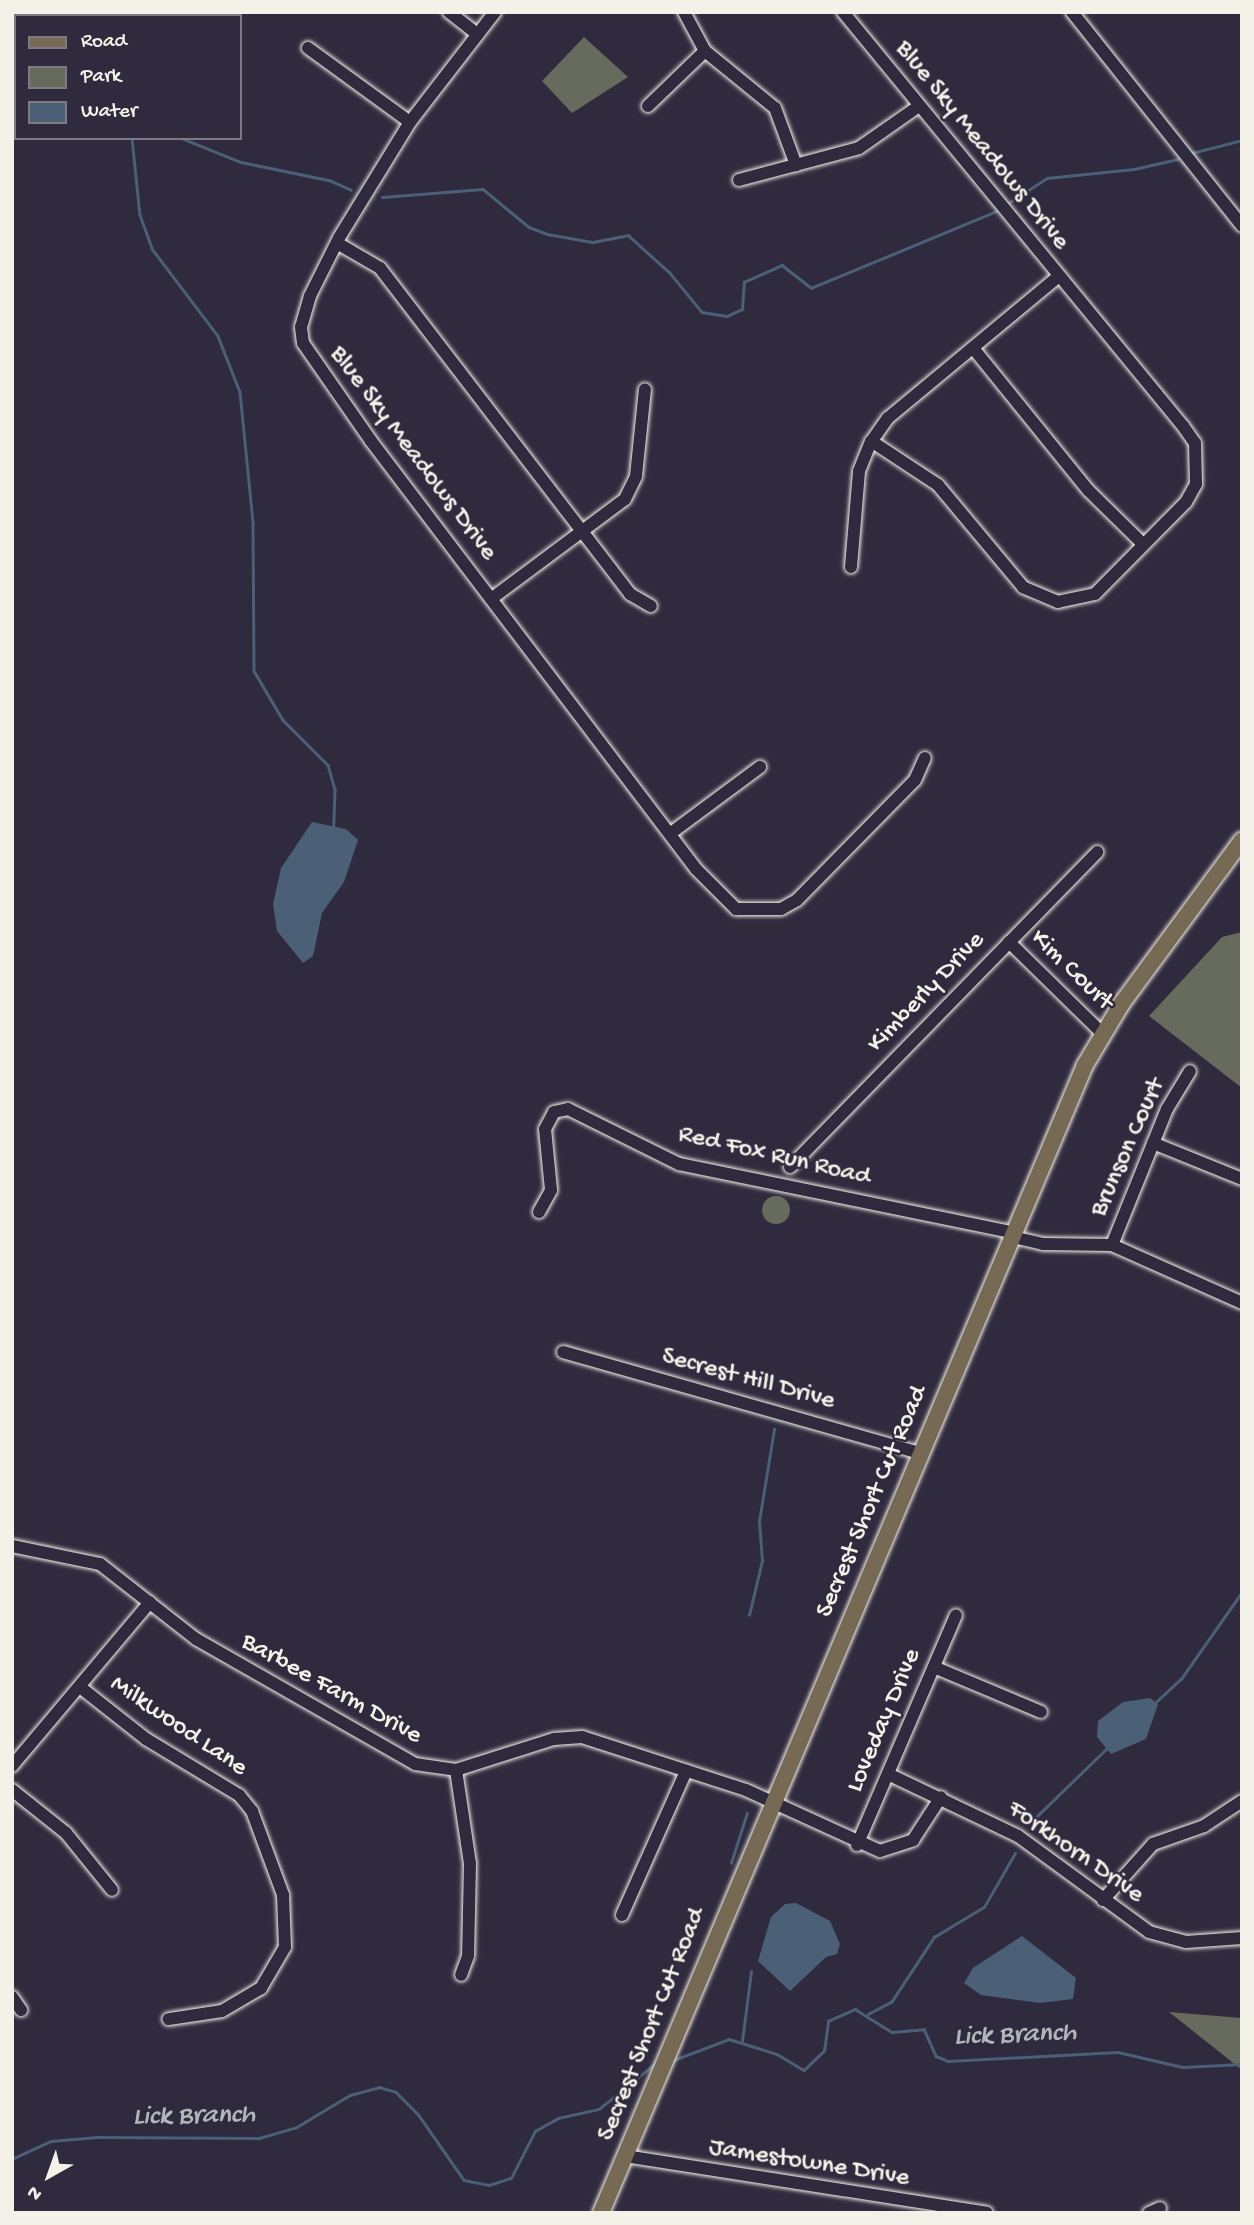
<!DOCTYPE html>
<html>
<head>
<meta charset="utf-8">
<style>
	body { margin:0 }
	#map { position:relative; width:1254px; height:2225px; overflow:hidden; background:#2f2a3d; font-family:"Gochi Hand",sans-serif }
	div>[style] { position:absolute }
	.green>* { inset:0; background:#666b5d }
	.round { border-radius:50% }
	.water>* { inset:0; background:#4b6076 }
	.stream>* { height:2.5px; margin:-1.25px; padding:0 1.25px; transform-origin:1.25px; border-radius:1.25px; background:#4b6076 }
	.roads { filter:drop-shadow(0 0 2px #f4f1e8) drop-shadow(0 0 2px #f4f1e8) }
	.minor>* { height:12px; margin:-6px; padding:0 6px; transform-origin:6px; border-radius:6px; background:#2f2a3d }
	.major>* { height:16px; margin:-8px; padding:0 8px; transform-origin:8px; border-radius:8px; background:#776a54 }
	span { translate:-50% -50%; white-space:nowrap; text-align:center; line-height:1.15; -webkit-text-stroke:5px #2f2a3d; paint-order:stroke }
	.street-label { font-size:26px; color:#f4f1e8 }
	.water-label { font-size:28px; color:#b0b7ba; font-style:italic }
	.frame { position:absolute; inset:0; border:14px solid #f4f1e8; pointer-events:none }
	.legend { position:absolute; left:14px; top:14px; width:228px; height:126px; box-sizing:border-box; background:#2f2a3d; border:2px solid #7e7a81; margin:0; padding:9px 12px; list-style:none; font-size:21px; color:#f4f1e8 }
	.legend li { display:flex; align-items:center; gap:14px; height:35px }
	.legend b { width:35px; border:2px solid #7e7a81 }
	.north { position:absolute; left:14px; top:2141px; width:70px; height:70px; -webkit-text-stroke:5px #2f2a3d; paint-order:stroke; rotate:220deg; font-size:19px; font-weight:700; line-height:28px; text-align:center; color:#f4f1e8 }
	.north::after { content:''; display:block; margin:auto; width:24px; height:32px; background:#f4f1e8; clip-path:polygon(50% 0,100% 100%,50% 72%,0 100%) }
</style>
</head>
<body>
<div id="map">
	<div class="green">
		<i style="clip-path:polygon(584px 37px,628px 77px,572px 113px,542px 81px)"></i>
		<i style="clip-path:polygon(1242px 932px,1242px 1088px,1149px 1016px,1222px 937px)"></i>
		<i class="round" style="left:762px;top:1196px;width:28px;height:28px"></i>
		<i style="clip-path:polygon(1169px 2012px,1242px 2018px,1242px 2070px)"></i>
	</div>
	<div class="water">
		<i style="clip-path:polygon(312px 822px,346px 829px,358px 840px,344px 882px,322px 913px,313px 956px,303px 963px,277px 931px,273px 904px,281px 868px)"></i>
		<i style="clip-path:polygon(1150px 1698px,1158px 1704px,1146px 1739px,1111px 1754px,1097px 1737px,1098px 1721px,1123px 1702px)"></i>
		<i style="clip-path:polygon(796px 1903px,830px 1921px,840px 1944px,837px 1954px,826px 1957px,790px 1991px,758px 1961px,771px 1917px,785px 1904px)"></i>
		<i style="clip-path:polygon(1022px 1936px,1076px 1978px,1073px 1999px,1040px 2003px,981px 1995px,964px 1983px,973px 1968px)"></i>
	</div>
	<div class="stream">
		<i style="left:12px;top:82px;width:4px;rotate:-14deg"></i>
		<i style="left:132px;top:138px;width:77px;rotate:84.1deg"></i>
		<i style="left:140px;top:215px;width:37px;rotate:70deg"></i>
		<i style="left:153px;top:250px;width:108px;rotate:52.9deg"></i>
		<i style="left:218px;top:336px;width:60px;rotate:68.6deg"></i>
		<i style="left:240px;top:392px;width:132px;rotate:84.3deg"></i>
		<i style="left:253px;top:523px;width:148px;rotate:89.6deg"></i>
		<i style="left:254px;top:671px;width:57px;rotate:59.4deg"></i>
		<i style="left:283px;top:720px;width:64px;rotate:45deg"></i>
		<i style="left:328px;top:765px;width:26px;rotate:74deg"></i>
		<i style="left:335px;top:790px;width:38px;rotate:92deg"></i>
		<i style="left:181px;top:138px;width:65px;rotate:21.8deg"></i>
		<i style="left:241px;top:162px;width:90px;rotate:11.6deg"></i>
		<i style="left:329px;top:180px;width:24px;rotate:24deg"></i>
		<i style="left:1188px;top:154px;width:56px;rotate:-14.5deg"></i>
		<i style="left:382px;top:197px;width:101px;rotate:-4.5deg"></i>
		<i style="left:483px;top:189px;width:60px;rotate:39.6deg"></i>
		<i style="left:529px;top:227px;width:19px;rotate:21deg"></i>
		<i style="left:547px;top:234px;width:47px;rotate:9.9deg"></i>
		<i style="left:593px;top:242px;width:36px;rotate:-11deg"></i>
		<i style="left:628px;top:235px;width:57px;rotate:42.1deg"></i>
		<i style="left:670px;top:273px;width:50px;rotate:50.6deg"></i>
		<i style="left:702px;top:312px;width:25px;rotate:9deg"></i>
		<i style="left:727px;top:316px;width:17px;rotate:-25deg"></i>
		<i style="left:742px;top:309px;width:27px;rotate:-86deg"></i>
		<i style="left:744px;top:282px;width:42px;rotate:-24.1deg"></i>
		<i style="left:782px;top:265px;width:37px;rotate:38deg"></i>
		<i style="left:811px;top:288px;width:204px;rotate:-22.5deg"></i>
		<i style="left:1007px;top:204px;width:48px;rotate:-33deg"></i>
		<i style="left:1047px;top:178px;width:87px;rotate:-5.9deg"></i>
		<i style="left:1134px;top:169px;width:45px;rotate:-12.8deg"></i>
		<i style="left:749px;top:1615px;width:56px;rotate:-76.5deg"></i>
		<i style="left:762px;top:1561px;width:40px;rotate:-94.3deg"></i>
		<i style="left:759px;top:1521px;width:93px;rotate:-80.7deg"></i>
		<i style="left:1156px;top:1702px;width:34px;rotate:-43deg"></i>
		<i style="left:1181px;top:1679px;width:106px;rotate:-55deg"></i>
		<i style="left:1031px;top:1822px;width:107px;rotate:-44.2deg"></i>
		<i style="left:731px;top:1863px;width:52px;rotate:-72.3deg"></i>
		<i style="left:868px;top:2014px;width:27px;rotate:-28deg"></i>
		<i style="left:892px;top:2001px;width:77px;rotate:-56.7deg"></i>
		<i style="left:934px;top:1937px;width:58px;rotate:-31deg"></i>
		<i style="left:984px;top:1907px;width:62px;rotate:-60.1deg"></i>
		<i style="left:742px;top:2041px;width:70px;rotate:-82.6deg"></i>
		<i style="left:671px;top:2061px;width:62px;rotate:-20.8deg"></i>
		<i style="left:729px;top:2039px;width:50px;rotate:17.4deg"></i>
		<i style="left:777px;top:2054px;width:31px;rotate:31deg"></i>
		<i style="left:804px;top:2070px;width:28px;rotate:-44deg"></i>
		<i style="left:824px;top:2051px;width:30px;rotate:-82deg"></i>
		<i style="left:828px;top:2021px;width:30px;rotate:-24deg"></i>
		<i style="left:855px;top:2009px;width:44px;rotate:31.9deg"></i>
		<i style="left:892px;top:2032px;width:32px;rotate:-5deg"></i>
		<i style="left:924px;top:2029px;width:30px;rotate:66deg"></i>
		<i style="left:936px;top:2056px;width:13px;rotate:23deg"></i>
		<i style="left:948px;top:2061px;width:170px;rotate:-3deg"></i>
		<i style="left:1118px;top:2052px;width:67px;rotate:13deg"></i>
		<i style="left:1183px;top:2067px;width:59px;rotate:-2.9deg"></i>
		<i style="left:12px;top:2159px;width:43px;rotate:-24.8deg"></i>
		<i style="left:51px;top:2141px;width:46px;rotate:-5deg"></i>
		<i style="left:97px;top:2137px;width:162px;rotate:0.4deg"></i>
		<i style="left:259px;top:2138px;width:37px;rotate:-16deg"></i>
		<i style="left:295px;top:2128px;width:64px;rotate:-31deg"></i>
		<i style="left:350px;top:2095px;width:30px;rotate:-15deg"></i>
		<i style="left:379px;top:2087px;width:18px;rotate:16deg"></i>
		<i style="left:396px;top:2092px;width:31px;rotate:45deg"></i>
		<i style="left:418px;top:2114px;width:80px;rotate:55.1deg"></i>
		<i style="left:464px;top:2180px;width:25px;rotate:11deg"></i>
		<i style="left:489px;top:2185px;width:23px;rotate:-18deg"></i>
		<i style="left:511px;top:2178px;width:53px;rotate:-62.9deg"></i>
		<i style="left:535px;top:2131px;width:26px;rotate:-29deg"></i>
		<i style="left:558px;top:2118px;width:42px;rotate:-12.4deg"></i>
		<i style="left:599px;top:2109px;width:81px;rotate:-39deg"></i>
	</div>
	<div class="roads">
		<div class="minor">
			<i style="left:449px;top:12px;width:36px;rotate:38deg"></i>
			<i style="left:495px;top:12px;width:139px;rotate:127.7deg"></i>
			<i style="left:410px;top:122px;width:136px;rotate:121.5deg"></i>
			<i style="left:339px;top:238px;width:65px;rotate:116.6deg"></i>
			<i style="left:310px;top:296px;width:32px;rotate:106deg"></i>
			<i style="left:301px;top:327px;width:16px;rotate:83deg"></i>
			<i style="left:303px;top:343px;width:119px;rotate:55.2deg"></i>
			<i style="left:371px;top:441px;width:537px;rotate:52.79deg"></i>
			<i style="left:696px;top:869px;width:57px;rotate:45deg"></i>
			<i style="left:736px;top:909px;width:45px"></i>
			<i style="left:781px;top:909px;width:18px;rotate:-29deg"></i>
			<i style="left:797px;top:900px;width:168px;rotate:-45.5deg"></i>
			<i style="left:915px;top:780px;width:24px;rotate:-66deg"></i>
			<i style="left:684px;top:12px;width:44px;rotate:61.7deg"></i>
			<i style="left:705px;top:51px;width:90px;rotate:39.2deg"></i>
			<i style="left:775px;top:108px;width:61px;rotate:69.8deg"></i>
			<i style="left:843px;top:12px;width:536px;rotate:50.61deg"></i>
			<i style="left:1183px;top:426px;width:21px;rotate:55deg"></i>
			<i style="left:1195px;top:443px;width:41px;rotate:88.6deg"></i>
			<i style="left:1196px;top:484px;width:21px;rotate:119deg"></i>
			<i style="left:1186px;top:502px;width:129px;rotate:134.7deg"></i>
			<i style="left:1095px;top:594px;width:38px;rotate:168deg"></i>
			<i style="left:1058px;top:602px;width:38px;rotate:-157deg"></i>
			<i style="left:1023px;top:587px;width:133px;rotate:-129.8deg"></i>
			<i style="left:938px;top:485px;width:80px;rotate:-146.7deg"></i>
			<i style="left:1072px;top:12px;width:273px;rotate:51.5deg"></i>
			<i style="left:308px;top:48px;width:126px;rotate:36deg"></i>
			<i style="left:648px;top:106px;width:79px;rotate:-44deg"></i>
			<i style="left:739px;top:180px;width:124px;rotate:-14.9deg"></i>
			<i style="left:859px;top:148px;width:73px;rotate:-35deg"></i>
			<i style="left:337px;top:243px;width:50px;rotate:30.2deg"></i>
			<i style="left:380px;top:268px;width:411px;rotate:52.5deg"></i>
			<i style="left:630px;top:594px;width:24px;rotate:30deg"></i>
			<i style="left:973px;top:348px;width:183px;rotate:51deg"></i>
			<i style="left:1088px;top:490px;width:77px;rotate:44.5deg"></i>
			<i style="left:851px;top:567px;width:96px;rotate:-85.2deg"></i>
			<i style="left:859px;top:471px;width:31px;rotate:-68deg"></i>
			<i style="left:871px;top:442px;width:29px;rotate:-55deg"></i>
			<i style="left:888px;top:418px;width:222px;rotate:-39.7deg"></i>
			<i style="left:491px;top:599px;width:167px;rotate:-36.7deg"></i>
			<i style="left:625px;top:499px;width:25px;rotate:-64deg"></i>
			<i style="left:636px;top:476px;width:87px;rotate:-84.1deg"></i>
			<i style="left:671px;top:833px;width:111px;rotate:-36.6deg"></i>
			<i style="left:1009px;top:942px;width:130px;rotate:44.4deg"></i>
			<i style="left:1153px;top:1143px;width:96px;rotate:22deg"></i>
			<i style="left:790px;top:1167px;width:440px;rotate:-45.7deg"></i>
			<i style="left:539px;top:1212px;width:25px;rotate:-61deg"></i>
			<i style="left:551px;top:1190px;width:61px;rotate:-95.6deg"></i>
			<i style="left:545px;top:1129px;width:19px;rotate:-62deg"></i>
			<i style="left:554px;top:1112px;width:14px;rotate:-12deg"></i>
			<i style="left:568px;top:1109px;width:124px;rotate:26.4deg"></i>
			<i style="left:679px;top:1164px;width:343px;rotate:11.6deg"></i>
			<i style="left:1013px;top:1237px;width:31px;rotate:13deg"></i>
			<i style="left:1043px;top:1244px;width:69px;rotate:0.8deg"></i>
			<i style="left:1112px;top:1245px;width:142px;rotate:24deg"></i>
			<i style="left:1112px;top:1245px;width:147px;rotate:-68deg"></i>
			<i style="left:1167px;top:1109px;width:44px;rotate:-58.8deg"></i>
			<i style="left:563px;top:1352px;width:371px;rotate:15.8deg"></i>
			<i style="left:12px;top:1546px;width:90px;rotate:11.6deg"></i>
			<i style="left:100px;top:1564px;width:122px;rotate:38deg"></i>
			<i style="left:196px;top:1639px;width:252px;rotate:29.7deg"></i>
			<i style="left:415px;top:1764px;width:41px;rotate:8.3deg"></i>
			<i style="left:456px;top:1770px;width:103px;rotate:-17.6deg"></i>
			<i style="left:554px;top:1739px;width:28px;rotate:-4deg"></i>
			<i style="left:582px;top:1737px;width:172px;rotate:17.9deg"></i>
			<i style="left:746px;top:1790px;width:147px;rotate:24.5deg"></i>
			<i style="left:880px;top:1851px;width:35px;rotate:-18deg"></i>
			<i style="left:913px;top:1840px;width:51px;rotate:-56.9deg"></i>
			<i style="left:934px;top:1667px;width:116px;rotate:22.8deg"></i>
			<i style="left:80px;top:1687px;width:84px;rotate:38.2deg"></i>
			<i style="left:146px;top:1739px;width:109px;rotate:31.1deg"></i>
			<i style="left:239px;top:1795px;width:21px;rotate:51deg"></i>
			<i style="left:252px;top:1811px;width:90px;rotate:69.7deg"></i>
			<i style="left:283px;top:1895px;width:52px;rotate:87.8deg"></i>
			<i style="left:285px;top:1947px;width:48px;rotate:120.3deg"></i>
			<i style="left:261px;top:1988px;width:45px;rotate:149.5deg"></i>
			<i style="left:222px;top:2011px;width:54px;rotate:171.4deg"></i>
			<i style="left:12px;top:1766px;width:214px;rotate:-49.9deg"></i>
			<i style="left:456px;top:1770px;width:95px;rotate:81.5deg"></i>
			<i style="left:470px;top:1864px;width:92px;rotate:91.2deg"></i>
			<i style="left:468px;top:1956px;width:20px;rotate:110deg"></i>
			<i style="left:888px;top:1774px;width:144px;rotate:25.5deg"></i>
			<i style="left:1018px;top:1836px;width:162px;rotate:36.2deg"></i>
			<i style="left:1149px;top:1932px;width:38px;rotate:15deg"></i>
			<i style="left:1186px;top:1942px;width:56px;rotate:-4.1deg"></i>
			<i style="left:12px;top:1790px;width:69px;rotate:38.5deg"></i>
			<i style="left:66px;top:1833px;width:73px;rotate:51.1deg"></i>
			<i style="left:857px;top:1845px;width:250px;rotate:-66.7deg"></i>
			<i style="left:1103px;top:1900px;width:75px;rotate:-48.2deg"></i>
			<i style="left:1153px;top:1844px;width:54px;rotate:-19.4deg"></i>
			<i style="left:1204px;top:1826px;width:45px;rotate:-33.3deg"></i>
			<i style="left:622px;top:1915px;width:158px;rotate:-66deg"></i>
			<i style="left:12px;top:1997px;width:16px;rotate:55deg"></i>
			<i style="left:625px;top:2156px;width:366px;rotate:8.9deg"></i>
			<i style="left:1149px;top:2213px;width:12px;rotate:-24deg"></i>
		</div>
		<div class="major">
			<i style="left:601px;top:2213px;width:1246px;rotate:-67.14deg"></i>
			<i style="left:1085px;top:1065px;width:72px;rotate:-59.2deg"></i>
			<i style="left:1122px;top:1003px;width:202px;rotate:-53.6deg"></i>
		</div>
	</div>
	<div class="street-label">
		<span style="left:981px;top:146px;rotate:51deg">Blue Sky Meadows Drive</span>
		<span style="left:412px;top:454px;rotate:53deg">Blue Sky Meadows Drive</span>
		<span style="left:1071px;top:971px;rotate:44deg">Kim Court</span>
		<span style="left:927px;top:993px;rotate:-46deg">Kimberly Drive</span>
		<span style="left:1129px;top:1148px;rotate:-66deg">Brunson Court</span>
		<span style="left:774px;top:1157px;rotate:13deg">Red Fox Run Road</span>
		<span style="left:748px;top:1380px;rotate:15deg">Secrest Hill Drive</span>
		<span style="left:873px;top:1502px;rotate:-67deg">Secrest Short Cut Road</span>
		<span style="left:331px;top:1690px;rotate:29deg">Barbee Farm Drive</span>
		<span style="left:885px;top:1721px;rotate:-67deg">Loveday Drive</span>
		<span style="left:178px;top:1727px;rotate:34deg">Milkwood Lane</span>
		<span style="left:1075px;top:1853px;rotate:35deg">Forkhorn Drive</span>
		<span style="left:653px;top:2025px;rotate:-68deg">Secrest Short Cut Road</span>
		<span style="left:809px;top:2164px;rotate:9deg">Jamestowne Drive</span>
	</div>
	<div class="water-label">
		<span style="left:1015px;top:2036px;rotate:-2deg">Lick Branch</span>
		<span style="left:194px;top:2117px;rotate:-1deg">Lick Branch</span>
	</div>
	<div class="frame"></div>
	<ul class="legend">
	<li><b style="height:9px;background:#776a54"></b>Road</li>
	<li><b style="height:19px;background:#666b5d"></b>Park</li>
	<li><b style="height:19px;background:#4b6076"></b>Water</li>
	</ul>
	<div class="north">N</div>
</div>
</body>
</html>
